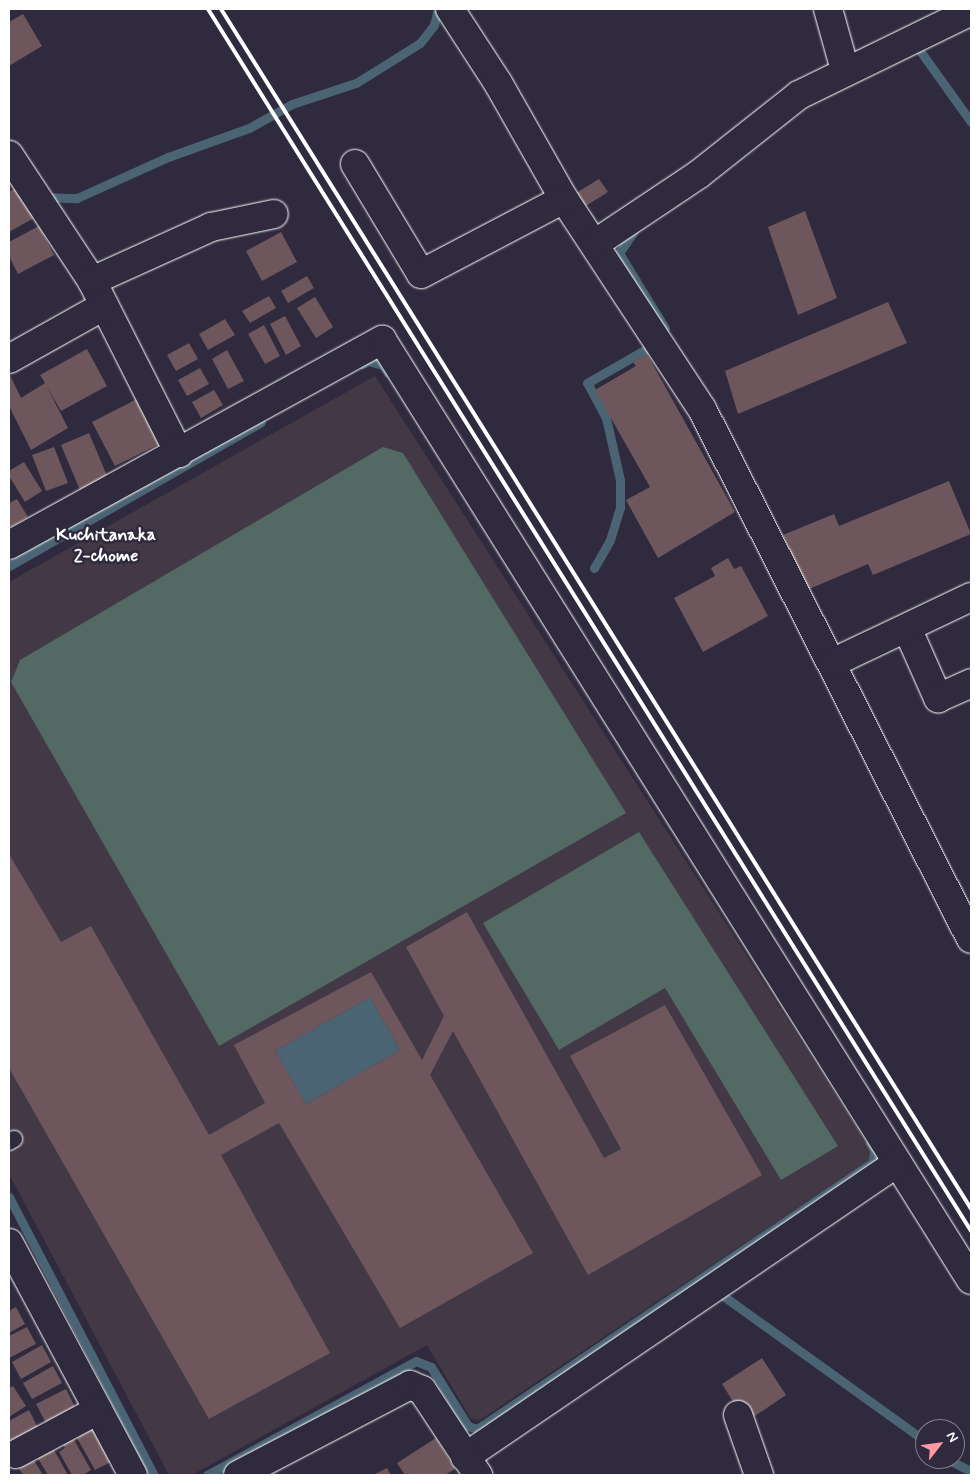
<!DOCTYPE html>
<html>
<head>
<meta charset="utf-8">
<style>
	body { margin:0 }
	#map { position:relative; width:980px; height:1484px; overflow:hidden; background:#2f2a3d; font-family:Mynerve,sans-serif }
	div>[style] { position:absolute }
	.built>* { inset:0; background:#423846 }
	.green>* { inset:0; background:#536964 }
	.water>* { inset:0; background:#4b6473 }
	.stream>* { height:9px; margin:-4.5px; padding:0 4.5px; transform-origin:4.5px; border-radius:4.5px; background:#4b6473 }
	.building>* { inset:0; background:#6d575c }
	.roads { filter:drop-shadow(0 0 1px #fff) drop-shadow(0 0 1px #fff) }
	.lane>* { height:16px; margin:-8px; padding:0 8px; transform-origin:8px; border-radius:8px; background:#2f2a3d }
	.street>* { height:28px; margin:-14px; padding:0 14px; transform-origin:14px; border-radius:14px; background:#2f2a3d }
	.rail>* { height:4px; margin:-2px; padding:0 2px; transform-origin:2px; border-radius:2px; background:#fff }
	span { translate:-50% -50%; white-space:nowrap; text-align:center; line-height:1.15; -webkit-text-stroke:5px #2f2a3d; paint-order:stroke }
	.neighbourhood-label { font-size:18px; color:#fff; font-weight:700 }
	.frame { position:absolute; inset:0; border:10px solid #fff; pointer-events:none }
	.north { position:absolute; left:915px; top:1419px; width:50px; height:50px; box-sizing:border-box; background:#2f2a3d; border:1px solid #827f8b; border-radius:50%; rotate:60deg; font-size:14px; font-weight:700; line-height:20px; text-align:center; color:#fff }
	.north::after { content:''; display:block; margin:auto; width:18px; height:22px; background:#ff9aa2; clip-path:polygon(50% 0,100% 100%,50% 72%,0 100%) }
</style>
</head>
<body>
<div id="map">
	<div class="built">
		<i style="clip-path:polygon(375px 376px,875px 1156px,480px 1420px,471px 1419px,427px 1345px,192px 1475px,169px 1475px,9px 1174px,9px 582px)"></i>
	</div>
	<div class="green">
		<i style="clip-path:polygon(383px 447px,403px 453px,626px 813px,219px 1046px,11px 682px,20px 660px)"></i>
		<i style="clip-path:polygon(639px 832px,838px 1146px,781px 1180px,665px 988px,559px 1050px,483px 923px)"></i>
	</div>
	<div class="water">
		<i style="clip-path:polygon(370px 997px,400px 1050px,306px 1104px,275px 1051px)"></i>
	</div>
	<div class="stream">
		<i style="left:912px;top:50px;width:6px;rotate:-18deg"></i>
		<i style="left:918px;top:48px;width:91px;rotate:54.4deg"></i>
		<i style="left:43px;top:197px;width:34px;rotate:2deg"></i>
		<i style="left:77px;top:198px;width:100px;rotate:-24.3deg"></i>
		<i style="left:168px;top:157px;width:86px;rotate:-19.7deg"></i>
		<i style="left:249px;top:128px;width:49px;rotate:-29.2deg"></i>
		<i style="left:292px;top:104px;width:67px;rotate:-18.2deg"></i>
		<i style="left:356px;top:83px;width:75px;rotate:-32deg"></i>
		<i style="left:420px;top:43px;width:23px;rotate:-52deg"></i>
		<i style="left:434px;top:25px;width:16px;rotate:-76deg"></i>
		<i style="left:634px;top:231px;width:27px;rotate:124deg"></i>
		<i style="left:619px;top:253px;width:88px;rotate:58.5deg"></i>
		<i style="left:362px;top:364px;width:7px;rotate:-27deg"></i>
		<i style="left:368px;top:361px;width:16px;rotate:15deg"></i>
		<i style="left:383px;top:365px;width:9px;rotate:58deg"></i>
		<i style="left:9px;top:566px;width:290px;rotate:-29.7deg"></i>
		<i style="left:594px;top:568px;width:32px;rotate:-60deg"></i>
		<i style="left:610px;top:540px;width:34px;rotate:-73deg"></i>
		<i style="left:620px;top:508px;width:28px;rotate:-90deg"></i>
		<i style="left:620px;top:480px;width:64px;rotate:-102.7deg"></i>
		<i style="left:606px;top:418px;width:40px;rotate:-118deg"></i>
		<i style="left:587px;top:383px;width:78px;rotate:-29.8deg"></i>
		<i style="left:9px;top:1197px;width:314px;rotate:62.5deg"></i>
		<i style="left:715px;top:1290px;width:259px;rotate:35.7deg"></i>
		<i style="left:947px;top:1459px;width:27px;rotate:27deg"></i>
		<i style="left:207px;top:1475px;width:238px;rotate:-28.6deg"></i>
		<i style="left:416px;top:1361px;width:16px;rotate:22deg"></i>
		<i style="left:431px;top:1367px;width:70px;rotate:57.9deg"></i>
		<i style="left:468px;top:1426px;width:9px;rotate:18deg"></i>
		<i style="left:477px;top:1429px;width:478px;rotate:-34deg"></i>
		<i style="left:873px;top:1162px;width:12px;rotate:-85deg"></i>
		<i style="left:874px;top:1150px;width:8px;rotate:-120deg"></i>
	</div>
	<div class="building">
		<i style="clip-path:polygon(23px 14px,42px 46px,9px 66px,9px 22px)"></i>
		<i style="clip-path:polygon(599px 179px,608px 192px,584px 207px,576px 193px)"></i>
		<i style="clip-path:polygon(18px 187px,34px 218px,9px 232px,9px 192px)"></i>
		<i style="clip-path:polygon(805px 211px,837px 298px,798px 315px,768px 227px)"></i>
		<i style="clip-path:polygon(39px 226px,54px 255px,18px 274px,9px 256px,9px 242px)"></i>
		<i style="clip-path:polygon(281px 232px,297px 262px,262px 281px,246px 251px)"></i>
		<i style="clip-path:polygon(307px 276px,314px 288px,288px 303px,281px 291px)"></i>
		<i style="clip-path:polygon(269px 296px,276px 308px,250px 323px,242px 311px)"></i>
		<i style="clip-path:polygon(315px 297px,333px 327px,316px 338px,297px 308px)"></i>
		<i style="clip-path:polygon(888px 302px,907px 343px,738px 414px,725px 371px)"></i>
		<i style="clip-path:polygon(285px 316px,301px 346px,286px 355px,270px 324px)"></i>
		<i style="clip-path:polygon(225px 319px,235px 335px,208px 350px,199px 334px)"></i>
		<i style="clip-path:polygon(264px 325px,280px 356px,265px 364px,248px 334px)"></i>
		<i style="clip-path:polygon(189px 343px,198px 359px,176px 371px,167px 355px)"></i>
		<i style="clip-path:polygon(87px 349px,107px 386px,61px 411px,47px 387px,68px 428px,31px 450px,9px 406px,9px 373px,21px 398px,45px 383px,40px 375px)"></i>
		<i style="clip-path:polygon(227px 350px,244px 381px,228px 389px,212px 359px)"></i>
		<i style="clip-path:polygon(647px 354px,735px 512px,658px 558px,626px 500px,650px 487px,595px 390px,636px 366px,633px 362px)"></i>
		<i style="clip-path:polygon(200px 368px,209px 384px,187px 396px,178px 380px)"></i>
		<i style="clip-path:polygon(214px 390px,223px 405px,201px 418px,192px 402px)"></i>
		<i style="clip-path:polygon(139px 398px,161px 443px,115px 466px,92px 422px)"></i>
		<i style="clip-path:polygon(89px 433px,108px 478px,80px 490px,61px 445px)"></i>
		<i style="clip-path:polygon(54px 447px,68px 483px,46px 491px,32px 455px)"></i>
		<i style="clip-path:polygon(24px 462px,42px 491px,25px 502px,9px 476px,9px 471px)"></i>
		<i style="clip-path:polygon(949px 481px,971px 534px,873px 575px,868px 564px,807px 590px,783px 535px,834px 514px,839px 526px)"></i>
		<i style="clip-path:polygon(17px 499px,28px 517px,9px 528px,9px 503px)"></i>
		<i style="clip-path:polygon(728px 558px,734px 569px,741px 566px,768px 616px,703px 652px,674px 598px,715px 576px,711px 568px)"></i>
		<i style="clip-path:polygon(evenodd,9px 854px,61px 942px,91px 926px,209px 1135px,265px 1103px,234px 1045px,371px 972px,422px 1060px,444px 1016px,406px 947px,467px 912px,604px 1158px,621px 1149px,570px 1056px,665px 1005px,762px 1175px,588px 1275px,453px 1031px,430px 1075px,533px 1253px,400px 1328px,279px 1123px,221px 1155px,330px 1353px,209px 1419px,9px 1068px,9px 854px,370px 997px,400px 1050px,306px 1104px,275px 1051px,370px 997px)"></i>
		<i style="clip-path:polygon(16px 1307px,25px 1324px,9px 1333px,9px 1311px)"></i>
		<i style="clip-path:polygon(27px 1327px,36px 1344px,9px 1358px,9px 1336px)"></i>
		<i style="clip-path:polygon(42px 1345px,51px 1362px,21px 1379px,12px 1362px)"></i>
		<i style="clip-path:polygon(762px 1358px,786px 1395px,746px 1422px,722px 1384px)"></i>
		<i style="clip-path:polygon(53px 1366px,62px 1383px,32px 1399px,23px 1383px)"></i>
		<i style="clip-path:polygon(13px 1386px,26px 1406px,9px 1417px,9px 1388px)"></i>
		<i style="clip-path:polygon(66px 1389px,76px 1409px,47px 1425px,36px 1404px)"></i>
		<i style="clip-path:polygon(29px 1410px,39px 1430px,9px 1446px,9px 1421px)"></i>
		<i style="clip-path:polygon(95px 1428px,113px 1461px,95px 1470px,77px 1438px)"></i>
		<i style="clip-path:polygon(73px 1438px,91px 1470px,83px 1475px,72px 1475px,59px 1452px,65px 1448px,63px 1444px)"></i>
		<i style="clip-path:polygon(436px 1438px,455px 1469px,445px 1475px,405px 1475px,397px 1463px)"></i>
		<i style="clip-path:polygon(53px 1448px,68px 1475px,48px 1475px,37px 1457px)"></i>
		<i style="clip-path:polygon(32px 1457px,43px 1475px,23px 1475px,17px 1465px)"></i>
		<i style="clip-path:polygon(387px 1468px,391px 1475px,373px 1475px)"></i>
	</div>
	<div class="roads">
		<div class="lane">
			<i style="left:9px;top:1142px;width:6px;rotate:-31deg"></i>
		</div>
		<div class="street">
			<i style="left:450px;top:9px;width:88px;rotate:57deg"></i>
			<i style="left:498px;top:83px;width:133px;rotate:60.4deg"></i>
			<i style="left:564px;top:199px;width:251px;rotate:56.7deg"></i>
			<i style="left:702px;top:409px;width:594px;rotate:63.09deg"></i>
			<i style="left:828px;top:9px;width:63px;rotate:74.4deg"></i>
			<i style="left:9px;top:155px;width:151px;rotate:56.6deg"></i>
			<i style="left:92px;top:281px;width:193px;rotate:63.2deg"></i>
			<i style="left:355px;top:164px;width:128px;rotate:59deg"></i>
			<i style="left:421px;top:274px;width:161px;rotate:-27.7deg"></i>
			<i style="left:596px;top:243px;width:124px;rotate:-33.8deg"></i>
			<i style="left:699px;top:174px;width:127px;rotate:-38.3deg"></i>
			<i style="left:799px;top:95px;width:191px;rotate:-26deg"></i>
			<i style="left:92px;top:281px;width:131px;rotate:-24.4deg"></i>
			<i style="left:211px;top:227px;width:64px;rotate:-11.7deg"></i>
			<i style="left:9px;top:359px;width:109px;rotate:-29.2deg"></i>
			<i style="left:9px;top:545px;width:426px;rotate:-28.8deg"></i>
			<i style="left:382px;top:340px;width:1109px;rotate:57.93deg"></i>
			<i style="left:907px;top:628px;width:77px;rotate:66.1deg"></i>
			<i style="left:938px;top:698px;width:36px;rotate:-24deg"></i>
			<i style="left:832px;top:663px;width:154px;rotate:-25.4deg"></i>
			<i style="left:9px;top:1243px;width:263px;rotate:61.9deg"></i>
			<i style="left:738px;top:1415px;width:64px;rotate:70.7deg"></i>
			<i style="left:16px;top:1454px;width:93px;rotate:-28.2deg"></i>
			<i style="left:465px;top:1457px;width:523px;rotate:-34.24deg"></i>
			<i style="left:238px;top:1475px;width:194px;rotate:-27.6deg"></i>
			<i style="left:410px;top:1385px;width:13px;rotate:23deg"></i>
			<i style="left:422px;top:1390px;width:102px;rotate:56.6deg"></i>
		</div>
	</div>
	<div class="rail">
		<i style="left:208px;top:9px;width:1441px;rotate:58.02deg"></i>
		<i style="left:221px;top:9px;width:1415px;rotate:57.99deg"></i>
	</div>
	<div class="neighbourhood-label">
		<span style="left:106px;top:546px">Kuchitanaka<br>2-chome</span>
	</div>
	<div class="frame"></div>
	<div class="north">N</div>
</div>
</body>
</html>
